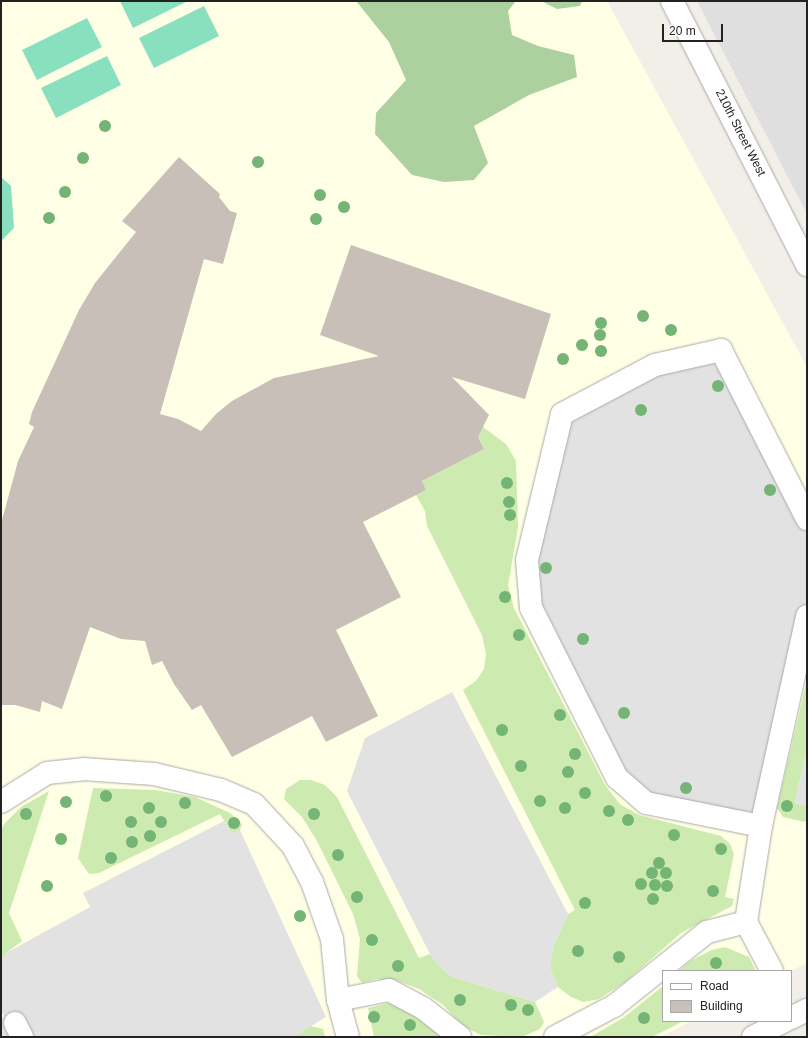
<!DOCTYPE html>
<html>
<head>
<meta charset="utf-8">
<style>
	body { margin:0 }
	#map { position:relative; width:808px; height:1038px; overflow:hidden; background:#f2efe9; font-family:Arial,sans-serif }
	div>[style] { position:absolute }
	.residential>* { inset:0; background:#e0dfdf }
	.education>* { inset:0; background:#ffffe5 }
	.grass>* { inset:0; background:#cdebb0 }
	.forest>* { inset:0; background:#add19e }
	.pitch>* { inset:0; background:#88e0be }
	.parking>* { inset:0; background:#e2e2e2 }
	.building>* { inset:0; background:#c7bfb8 }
	.roads { filter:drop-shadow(0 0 1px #a9a9a9) drop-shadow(0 0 1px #a9a9a9) }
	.minor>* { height:22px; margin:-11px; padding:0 11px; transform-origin:11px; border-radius:11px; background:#fff }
	.trees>* { width:12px; height:12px; margin:-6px; border-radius:50%; background:#74b475 }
	span { translate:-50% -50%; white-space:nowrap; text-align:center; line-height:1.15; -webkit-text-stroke:3px #fff; paint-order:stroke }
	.street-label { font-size:12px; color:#222 }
	.frame { position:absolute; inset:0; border:2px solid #222; pointer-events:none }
	.legend { position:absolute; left:662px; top:970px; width:130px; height:52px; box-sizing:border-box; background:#fff; border:1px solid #a7a7a7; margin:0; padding:5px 7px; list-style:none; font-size:12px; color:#222 }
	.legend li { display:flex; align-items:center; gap:8px; height:20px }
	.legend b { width:20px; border:1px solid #a7a7a7 }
	.scale { position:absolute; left:662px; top:24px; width:61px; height:18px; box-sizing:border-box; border:2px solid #222; border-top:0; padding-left:5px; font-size:12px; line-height:14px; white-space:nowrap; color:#222; -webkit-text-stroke:3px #fff; paint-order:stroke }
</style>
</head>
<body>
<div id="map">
	<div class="residential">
		<i style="clip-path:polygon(697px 1px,807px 1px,807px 214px)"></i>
	</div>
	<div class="education">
		<i style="clip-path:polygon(1px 1px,607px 1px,807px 367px,807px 963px,791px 971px,663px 971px,663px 1021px,692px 1021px,661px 1037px,1px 1037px)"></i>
	</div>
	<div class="grass">
		<i style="clip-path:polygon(467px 415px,506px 444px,516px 461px,518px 528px,508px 585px,514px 608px,605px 785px,620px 804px,639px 815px,721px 836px,730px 844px,734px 854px,725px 897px,734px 899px,732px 906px,681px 933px,625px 982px,599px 999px,583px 1002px,571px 997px,558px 987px,550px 969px,553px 947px,568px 914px,575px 910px,463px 690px,476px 681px,484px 669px,486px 654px,482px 635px,427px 526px,425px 511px,416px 495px,426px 490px,422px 481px,484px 449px)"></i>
		<i style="clip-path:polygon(807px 680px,807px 749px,795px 803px,807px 806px,807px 820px,804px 822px,783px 817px,777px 808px)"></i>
		<i style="clip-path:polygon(300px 780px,311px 780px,325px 785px,337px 797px,419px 958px,430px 954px,440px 967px,453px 977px,535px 1002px,544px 1022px,540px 1029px,522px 1037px,481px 1035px,463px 1026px,443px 1005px,419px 989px,398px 981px,377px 979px,362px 983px,357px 976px,360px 939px,353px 914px,316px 839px,302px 817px,284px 799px,286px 789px)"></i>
		<i style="clip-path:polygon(93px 788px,155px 790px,195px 797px,230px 813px,242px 824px,240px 830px,232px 834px,220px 814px,99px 873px,89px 874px,78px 858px)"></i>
		<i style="clip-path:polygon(49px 791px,9px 913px,22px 941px,6px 953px,1px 961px,1px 831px,4px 824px,21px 807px)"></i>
		<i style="clip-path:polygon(725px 947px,749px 957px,756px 971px,679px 971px,690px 961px,712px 950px)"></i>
		<i style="clip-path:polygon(663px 986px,663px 1021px,684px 1021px,652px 1037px,590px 1037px,623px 1018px)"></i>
		<i style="clip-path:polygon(389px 1003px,407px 1009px,441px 1037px,374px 1037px,368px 1008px)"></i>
		<i style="clip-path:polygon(310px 1026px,323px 1029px,325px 1037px,293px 1037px)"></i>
	</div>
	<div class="forest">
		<i style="clip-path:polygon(356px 1px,516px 1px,508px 11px,512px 35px,538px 46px,574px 55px,577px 77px,529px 95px,474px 126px,488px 163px,474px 180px,444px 182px,412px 175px,375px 134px,376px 113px,406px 80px,389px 42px)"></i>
		<i style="clip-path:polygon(541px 1px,582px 1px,580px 6px,557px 9px)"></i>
	</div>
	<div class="pitch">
		<i style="clip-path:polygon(120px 1px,188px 1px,133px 28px)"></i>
		<i style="clip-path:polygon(204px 6px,219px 36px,154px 68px,139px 38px)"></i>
		<i style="clip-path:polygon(87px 18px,102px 47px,37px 80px,22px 50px)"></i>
		<i style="clip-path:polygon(107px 56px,121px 85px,56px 118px,41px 88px)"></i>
		<i style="clip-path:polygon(1px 177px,11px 186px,14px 228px,1px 241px)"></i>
	</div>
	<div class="parking">
		<i style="clip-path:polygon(721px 350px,807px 519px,807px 616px,761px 826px,646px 803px,617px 778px,531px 608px,527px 560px,562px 414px)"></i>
		<i style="clip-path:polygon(452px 692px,568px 914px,553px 947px,550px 969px,558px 987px,535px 1002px,453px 977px,440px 967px,430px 954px,347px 791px,365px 738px)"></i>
		<i style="clip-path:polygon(807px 749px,807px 806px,795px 803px)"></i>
		<i style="clip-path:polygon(224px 821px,232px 834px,240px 830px,326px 1017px,293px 1037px,1px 1037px,1px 1019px,4px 1017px,1px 1010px,1px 961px,6px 953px,90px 907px,83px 893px)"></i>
	</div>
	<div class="building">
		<i style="clip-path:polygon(179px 157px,220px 194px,219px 197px,230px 211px,237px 213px,223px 264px,204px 259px,160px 414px,178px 419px,201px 431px,216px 414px,232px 401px,274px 378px,379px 356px,320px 335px,351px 245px,551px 314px,525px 399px,452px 377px,489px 415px,478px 437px,484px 449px,422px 481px,426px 490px,363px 522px,401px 597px,336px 630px,378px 716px,326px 742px,312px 716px,232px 757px,201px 705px,192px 710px,174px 684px,162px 661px,152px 665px,145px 641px,121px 639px,90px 627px,62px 709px,42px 701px,40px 712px,15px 705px,1px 705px,1px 524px,18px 461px,34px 427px,29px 424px,32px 412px,79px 310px,95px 283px,136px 232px,122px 221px)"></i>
	</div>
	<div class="roads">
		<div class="minor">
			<i style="left:672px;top:1px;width:297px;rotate:62.9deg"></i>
			<i style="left:1px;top:802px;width:54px;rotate:-32.2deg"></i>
			<i style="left:47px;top:773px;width:36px;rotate:-6deg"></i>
			<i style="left:83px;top:769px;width:71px;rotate:4deg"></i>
			<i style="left:154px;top:774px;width:69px;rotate:13.4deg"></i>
			<i style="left:221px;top:790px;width:36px;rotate:23deg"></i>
			<i style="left:254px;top:804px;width:57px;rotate:47.1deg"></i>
			<i style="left:293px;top:846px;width:41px;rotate:62.2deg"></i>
			<i style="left:312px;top:882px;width:60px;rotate:70.7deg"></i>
			<i style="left:332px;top:939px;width:61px;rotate:84.4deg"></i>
			<i style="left:338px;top:1000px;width:38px;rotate:75deg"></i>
			<i style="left:761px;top:826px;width:117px;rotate:-168.7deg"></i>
			<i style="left:646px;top:803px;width:38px;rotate:-139deg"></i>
			<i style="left:617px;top:778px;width:191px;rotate:-116.8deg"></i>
			<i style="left:531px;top:608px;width:48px;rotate:-94.8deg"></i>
			<i style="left:527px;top:560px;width:150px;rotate:-76.5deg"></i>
			<i style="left:562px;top:414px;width:105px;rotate:-27.8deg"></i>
			<i style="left:655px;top:365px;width:68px;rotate:-12.8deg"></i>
			<i style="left:721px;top:350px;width:190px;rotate:63deg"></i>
			<i style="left:772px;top:971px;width:55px;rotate:-118deg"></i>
			<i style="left:746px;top:922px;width:97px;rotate:-81.1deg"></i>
			<i style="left:761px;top:826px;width:215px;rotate:-77.6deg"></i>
			<i style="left:338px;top:1000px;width:52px;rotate:-11.1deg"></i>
			<i style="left:389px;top:990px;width:38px;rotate:28deg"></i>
			<i style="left:423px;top:1008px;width:47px;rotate:38.1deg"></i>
			<i style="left:791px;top:1018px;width:18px;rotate:-27deg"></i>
			<i style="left:15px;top:1023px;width:16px;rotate:63deg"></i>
			<i style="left:555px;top:1037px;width:67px;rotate:-27.7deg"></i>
			<i style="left:614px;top:1006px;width:119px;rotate:-38.5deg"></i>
			<i style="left:707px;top:932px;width:40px;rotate:-14.4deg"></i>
			<i style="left:753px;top:1037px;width:36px;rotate:-27deg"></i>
		</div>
	</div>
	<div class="trees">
		<i style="left:105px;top:126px"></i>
		<i style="left:83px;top:158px"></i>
		<i style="left:258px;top:162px"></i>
		<i style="left:65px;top:192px"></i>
		<i style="left:320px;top:195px"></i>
		<i style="left:344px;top:207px"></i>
		<i style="left:49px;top:218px"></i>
		<i style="left:316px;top:219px"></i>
		<i style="left:643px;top:316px"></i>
		<i style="left:601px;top:323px"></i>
		<i style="left:671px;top:330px"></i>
		<i style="left:600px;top:335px"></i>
		<i style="left:582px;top:345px"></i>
		<i style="left:601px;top:351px"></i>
		<i style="left:563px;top:359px"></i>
		<i style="left:718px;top:386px"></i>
		<i style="left:641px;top:410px"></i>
		<i style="left:507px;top:483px"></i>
		<i style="left:770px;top:490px"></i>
		<i style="left:509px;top:502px"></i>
		<i style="left:510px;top:515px"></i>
		<i style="left:546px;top:568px"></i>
		<i style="left:505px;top:597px"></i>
		<i style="left:519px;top:635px"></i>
		<i style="left:583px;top:639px"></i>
		<i style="left:624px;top:713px"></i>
		<i style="left:560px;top:715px"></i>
		<i style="left:502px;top:730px"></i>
		<i style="left:575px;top:754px"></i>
		<i style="left:521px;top:766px"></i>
		<i style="left:568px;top:772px"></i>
		<i style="left:686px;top:788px"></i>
		<i style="left:585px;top:793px"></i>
		<i style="left:106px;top:796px"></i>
		<i style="left:540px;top:801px"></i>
		<i style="left:66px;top:802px"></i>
		<i style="left:185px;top:803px"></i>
		<i style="left:787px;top:806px"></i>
		<i style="left:149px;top:808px"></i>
		<i style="left:565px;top:808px"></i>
		<i style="left:609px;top:811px"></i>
		<i style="left:26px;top:814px"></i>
		<i style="left:314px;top:814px"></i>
		<i style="left:628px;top:820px"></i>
		<i style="left:131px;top:822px"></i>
		<i style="left:161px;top:822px"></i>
		<i style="left:234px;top:823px"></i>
		<i style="left:674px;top:835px"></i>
		<i style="left:150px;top:836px"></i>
		<i style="left:61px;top:839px"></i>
		<i style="left:132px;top:842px"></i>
		<i style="left:721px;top:849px"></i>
		<i style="left:338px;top:855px"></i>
		<i style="left:111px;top:858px"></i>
		<i style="left:659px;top:863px"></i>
		<i style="left:652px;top:873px"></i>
		<i style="left:666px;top:873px"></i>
		<i style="left:641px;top:884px"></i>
		<i style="left:655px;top:885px"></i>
		<i style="left:47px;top:886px"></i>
		<i style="left:667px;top:886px"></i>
		<i style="left:713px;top:891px"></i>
		<i style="left:357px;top:897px"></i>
		<i style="left:653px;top:899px"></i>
		<i style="left:585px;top:903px"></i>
		<i style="left:300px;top:916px"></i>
		<i style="left:372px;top:940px"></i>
		<i style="left:578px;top:951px"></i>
		<i style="left:619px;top:957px"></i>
		<i style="left:716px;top:963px"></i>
		<i style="left:398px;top:966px"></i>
		<i style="left:460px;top:1000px"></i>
		<i style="left:511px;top:1005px"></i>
		<i style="left:528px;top:1010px"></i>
		<i style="left:374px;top:1017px"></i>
		<i style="left:644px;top:1018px"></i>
		<i style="left:410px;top:1025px"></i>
	</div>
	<div class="street-label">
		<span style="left:740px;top:133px;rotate:63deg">210th Street West</span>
	</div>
	<div class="frame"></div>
	<ul class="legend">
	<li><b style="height:5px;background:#fff"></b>Road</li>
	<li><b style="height:11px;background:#c7bfb8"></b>Building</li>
	</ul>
	<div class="scale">20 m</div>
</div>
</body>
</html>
